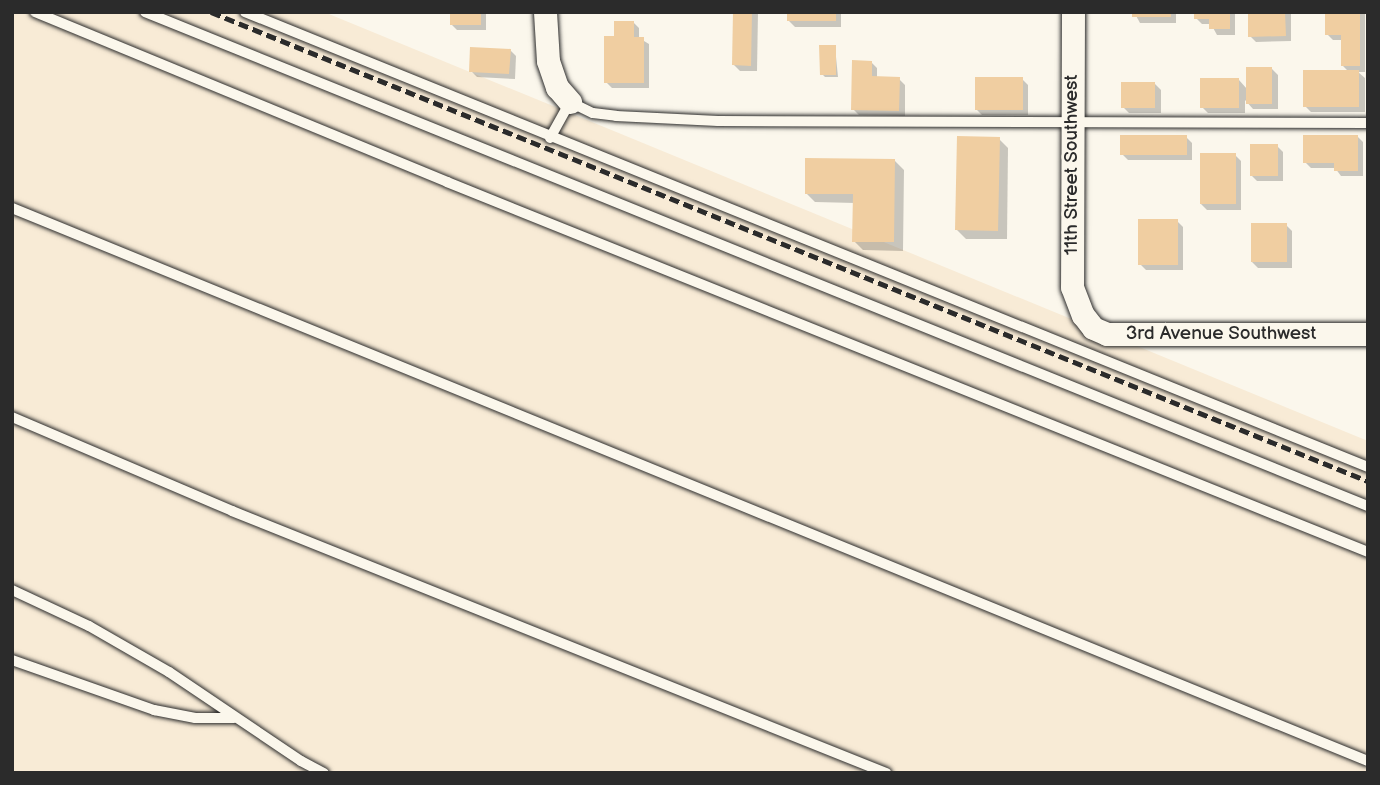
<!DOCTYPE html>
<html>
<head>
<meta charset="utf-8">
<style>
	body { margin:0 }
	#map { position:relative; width:1380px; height:785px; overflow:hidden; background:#fbf7ec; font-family:"Balsamiq Sans",sans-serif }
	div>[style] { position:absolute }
	.built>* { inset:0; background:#f8ebd6 }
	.shadow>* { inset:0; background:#0003 }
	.building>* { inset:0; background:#f0cea1 }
	.roads { filter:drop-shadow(0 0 2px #2b2b2b) drop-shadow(0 0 2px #2b2b2b) }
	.service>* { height:10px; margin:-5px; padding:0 5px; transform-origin:5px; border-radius:5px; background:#fbf7ec }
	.minor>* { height:23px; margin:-11.5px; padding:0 11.5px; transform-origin:11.5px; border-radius:11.5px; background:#fbf7ec }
	.rail>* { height:5px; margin-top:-2.5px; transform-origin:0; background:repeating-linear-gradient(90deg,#2b2b2b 0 10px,transparent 0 15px) }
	span { translate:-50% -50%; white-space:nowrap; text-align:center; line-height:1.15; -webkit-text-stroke:5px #fbf7ec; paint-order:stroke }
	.street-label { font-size:19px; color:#2b2b2b }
	.frame { position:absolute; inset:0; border:14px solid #2b2b2b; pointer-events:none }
</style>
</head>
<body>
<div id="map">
	<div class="built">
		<i style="clip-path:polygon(12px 12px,324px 12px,1368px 441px,1368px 773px,12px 773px)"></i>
	</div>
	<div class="shadow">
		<i style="clip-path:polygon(451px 12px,486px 12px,486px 30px,457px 30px,451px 24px)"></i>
		<i style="clip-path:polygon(735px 12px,758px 12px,757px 71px,740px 71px,734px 65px)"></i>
		<i style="clip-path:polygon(789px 12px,841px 12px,841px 27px,795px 27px,789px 21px)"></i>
		<i style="clip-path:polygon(1134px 12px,1176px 12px,1176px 23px,1140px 23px)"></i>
		<i style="clip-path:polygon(1196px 12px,1235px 12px,1235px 35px,1217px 35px,1211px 24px,1202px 24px,1196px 18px)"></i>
		<i style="clip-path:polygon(1250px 12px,1291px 12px,1291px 41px,1256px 42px,1250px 36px)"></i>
		<i style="clip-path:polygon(1327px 12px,1365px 12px,1365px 72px,1358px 72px,1365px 78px,1365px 112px,1311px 112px,1305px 106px,1349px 72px,1343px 66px,1343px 40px,1333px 40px,1327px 34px)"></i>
		<i style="clip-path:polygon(633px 22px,639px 28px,639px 38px,649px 44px,649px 88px,612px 88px,606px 82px,616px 38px)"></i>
		<i style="clip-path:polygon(835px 47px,838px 77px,825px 77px,822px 74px)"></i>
		<i style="clip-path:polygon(510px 50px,516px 56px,515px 79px,477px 77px,471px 71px)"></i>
		<i style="clip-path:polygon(871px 62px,877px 68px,877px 78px,899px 79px,905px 85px,905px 116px,859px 115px,853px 109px)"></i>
		<i style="clip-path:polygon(1272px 69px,1278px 75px,1278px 109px,1253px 109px,1245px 100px,1245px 113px,1208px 113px,1202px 107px,1239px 80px,1247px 89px)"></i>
		<i style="clip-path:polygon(1022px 79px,1028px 85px,1028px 115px,982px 115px,976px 109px)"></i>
		<i style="clip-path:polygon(1155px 84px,1161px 90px,1161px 113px,1129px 113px,1123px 107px)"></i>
		<i style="clip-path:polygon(1357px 136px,1363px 142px,1363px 176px,1341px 176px,1335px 168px,1311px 168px,1305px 162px)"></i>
		<i style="clip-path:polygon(1186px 137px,1192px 143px,1192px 160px,1128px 160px,1122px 154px)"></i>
		<i style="clip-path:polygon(999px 139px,1008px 148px,1007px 239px,966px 239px,957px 230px)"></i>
		<i style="clip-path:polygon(1277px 146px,1283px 152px,1283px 181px,1257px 181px,1251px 175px)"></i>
		<i style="clip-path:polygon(1235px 155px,1241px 161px,1241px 210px,1207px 210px,1201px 204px)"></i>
		<i style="clip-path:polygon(895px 161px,904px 170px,903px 251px,863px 250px,854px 241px,855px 203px,815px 202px,806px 193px)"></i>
		<i style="clip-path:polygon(1177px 221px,1183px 227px,1183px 270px,1146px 270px,1140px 264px)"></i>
		<i style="clip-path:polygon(1286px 225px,1292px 231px,1292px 268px,1258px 268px,1252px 262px)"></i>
	</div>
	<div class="building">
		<i style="clip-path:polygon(450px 12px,481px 12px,481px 25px,450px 25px)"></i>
		<i style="clip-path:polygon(733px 12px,752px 12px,751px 66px,732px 65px)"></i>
		<i style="clip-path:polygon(787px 12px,836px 12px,836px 21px,787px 21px)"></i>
		<i style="clip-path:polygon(1132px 12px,1171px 12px,1171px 17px,1132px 17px)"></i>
		<i style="clip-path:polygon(1194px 12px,1230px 12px,1230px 29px,1209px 29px,1209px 19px,1194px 19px)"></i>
		<i style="clip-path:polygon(1248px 12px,1285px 12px,1286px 36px,1248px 37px)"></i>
		<i style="clip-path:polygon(1325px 12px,1360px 12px,1360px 66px,1341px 66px,1341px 35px,1325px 35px)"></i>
		<i style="clip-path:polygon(614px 21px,634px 21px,634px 37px,644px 37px,644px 83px,604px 83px,604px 36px,614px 36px)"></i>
		<i style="clip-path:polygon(819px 45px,836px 45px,836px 75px,820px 75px)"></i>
		<i style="clip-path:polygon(470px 47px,511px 49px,509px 74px,469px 72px)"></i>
		<i style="clip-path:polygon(852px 60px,872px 61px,872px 76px,900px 77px,899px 111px,851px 110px)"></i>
		<i style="clip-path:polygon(1246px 67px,1272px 67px,1272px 104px,1246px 104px)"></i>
		<i style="clip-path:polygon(1303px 70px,1359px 70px,1359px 107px,1303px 107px)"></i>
		<i style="clip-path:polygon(975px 77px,1023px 77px,1023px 110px,975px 110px)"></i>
		<i style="clip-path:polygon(1200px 78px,1239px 78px,1239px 108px,1200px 108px)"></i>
		<i style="clip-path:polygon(1121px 82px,1155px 82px,1155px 108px,1121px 108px)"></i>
		<i style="clip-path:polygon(1120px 135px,1187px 135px,1187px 155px,1120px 155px)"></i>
		<i style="clip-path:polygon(1303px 135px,1358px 135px,1358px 171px,1334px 171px,1334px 163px,1303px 163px)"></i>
		<i style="clip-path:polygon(957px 136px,1000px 137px,998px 231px,955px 230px)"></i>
		<i style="clip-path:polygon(1250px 144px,1278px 144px,1278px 176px,1250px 176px)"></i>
		<i style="clip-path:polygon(1200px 153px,1236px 153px,1236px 204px,1200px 204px)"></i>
		<i style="clip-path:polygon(805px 158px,895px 159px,894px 242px,852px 242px,853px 194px,805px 194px)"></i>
		<i style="clip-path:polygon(1138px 219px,1178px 219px,1178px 265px,1138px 265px)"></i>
		<i style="clip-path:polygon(1251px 223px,1287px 223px,1287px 262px,1251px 262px)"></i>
	</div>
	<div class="roads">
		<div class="service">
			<i style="left:35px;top:12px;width:446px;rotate:22.4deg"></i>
			<i style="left:447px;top:182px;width:993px;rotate:21.89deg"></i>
			<i style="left:145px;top:12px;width:1319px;rotate:22deg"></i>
			<i style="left:245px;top:12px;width:1212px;rotate:22.06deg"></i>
			<i style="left:550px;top:138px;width:41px;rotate:-60.9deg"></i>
			<i style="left:570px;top:102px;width:25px;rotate:26deg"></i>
			<i style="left:593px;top:113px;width:23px;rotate:7deg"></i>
			<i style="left:616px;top:116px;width:102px;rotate:2.8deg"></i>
			<i style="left:718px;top:121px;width:650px;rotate:0.18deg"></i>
			<i style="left:12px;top:208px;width:1464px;rotate:22.19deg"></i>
			<i style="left:12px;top:417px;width:239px;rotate:23.1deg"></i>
			<i style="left:232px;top:511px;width:705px;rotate:21.83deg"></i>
			<i style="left:12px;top:590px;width:85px;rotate:25.1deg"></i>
			<i style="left:89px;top:626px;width:92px;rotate:29.9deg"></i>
			<i style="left:169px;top:672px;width:159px;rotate:34deg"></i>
			<i style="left:301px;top:761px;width:26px;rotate:28deg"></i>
			<i style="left:12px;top:660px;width:151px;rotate:19.4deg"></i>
			<i style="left:154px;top:710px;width:42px;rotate:11deg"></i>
			<i style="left:195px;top:718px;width:39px"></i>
		</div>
		<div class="minor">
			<i style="left:545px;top:12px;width:49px;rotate:86.5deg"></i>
			<i style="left:548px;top:61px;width:28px;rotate:71deg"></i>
			<i style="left:557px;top:87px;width:20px;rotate:49deg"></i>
			<i style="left:1073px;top:12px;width:275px;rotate:90.2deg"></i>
			<i style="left:1072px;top:287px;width:30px;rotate:69deg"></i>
			<i style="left:1083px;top:315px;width:16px;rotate:52deg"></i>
			<i style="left:1093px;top:328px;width:15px;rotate:23deg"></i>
			<i style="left:1107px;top:334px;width:261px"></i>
		</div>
	</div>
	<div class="rail">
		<i style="left:211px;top:12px;width:1248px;rotate:22.07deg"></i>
	</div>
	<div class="street-label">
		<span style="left:1072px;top:165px;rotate:-90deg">11th Street Southwest</span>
		<span style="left:1221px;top:334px">3rd Avenue Southwest</span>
	</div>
	<div class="frame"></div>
</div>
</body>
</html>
